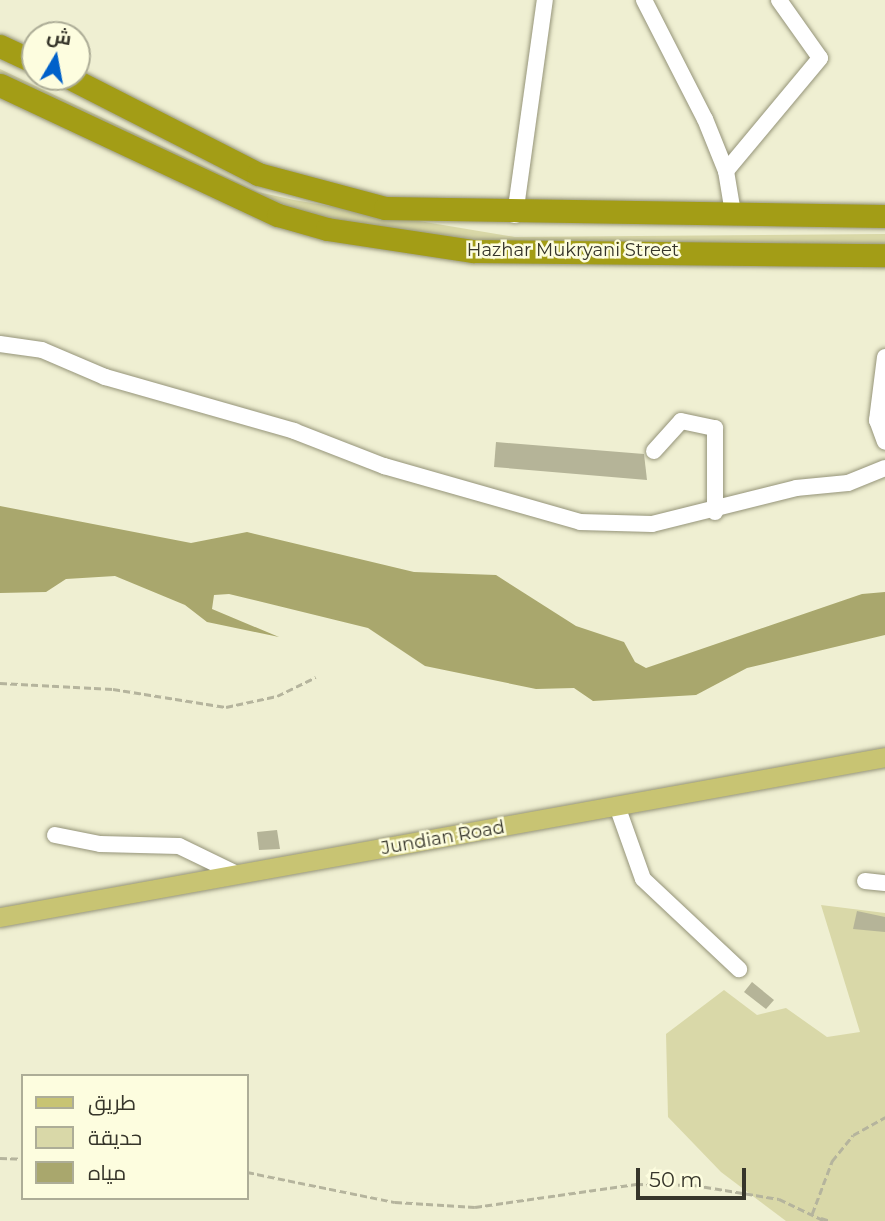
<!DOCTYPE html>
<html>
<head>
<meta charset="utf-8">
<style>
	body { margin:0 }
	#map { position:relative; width:885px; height:1221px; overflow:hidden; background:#efefd2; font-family:Montserrat,Cairo,sans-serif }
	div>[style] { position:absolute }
	.green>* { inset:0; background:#d9d8a8 }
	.water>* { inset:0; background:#a9a76d }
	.building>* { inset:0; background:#b5b498 }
	.path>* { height:2.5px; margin-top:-1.25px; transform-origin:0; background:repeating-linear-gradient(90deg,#b5b49d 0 7px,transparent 0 10.5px) }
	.roads { filter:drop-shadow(0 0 2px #959479) drop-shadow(0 0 2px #959479) }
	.minor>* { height:16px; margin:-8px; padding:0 8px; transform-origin:8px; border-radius:8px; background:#fff }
	.major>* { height:19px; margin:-9.5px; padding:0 9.5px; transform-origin:9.5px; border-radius:9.5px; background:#c8c473 }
	.highway>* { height:23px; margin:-11.5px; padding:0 11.5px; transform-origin:11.5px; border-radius:11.5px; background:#a39d16 }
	span { translate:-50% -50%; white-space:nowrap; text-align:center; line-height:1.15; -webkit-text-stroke:5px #fdfddf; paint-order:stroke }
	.street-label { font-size:18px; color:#36352a }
	.legend { position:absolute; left:21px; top:1074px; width:228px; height:126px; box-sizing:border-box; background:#fdfddf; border:2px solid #adad97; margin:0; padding:9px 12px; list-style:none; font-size:21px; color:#36352a }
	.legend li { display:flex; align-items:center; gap:14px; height:35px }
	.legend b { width:35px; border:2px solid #adad97 }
	.north { position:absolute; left:21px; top:21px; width:70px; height:70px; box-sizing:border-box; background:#fdfddf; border:2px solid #adad97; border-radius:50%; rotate:10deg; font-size:19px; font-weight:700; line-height:28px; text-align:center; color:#36352a }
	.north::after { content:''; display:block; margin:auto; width:24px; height:32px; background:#0061ca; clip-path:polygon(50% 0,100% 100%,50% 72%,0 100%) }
	.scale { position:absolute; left:636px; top:1168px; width:110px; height:32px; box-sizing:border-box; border:4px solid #36352a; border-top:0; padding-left:9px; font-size:21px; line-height:24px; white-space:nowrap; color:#36352a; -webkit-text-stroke:5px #fdfddf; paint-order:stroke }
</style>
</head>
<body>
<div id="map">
	<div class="green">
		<i style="clip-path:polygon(0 69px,258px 192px,294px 200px,515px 237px,885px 234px,885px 250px,515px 251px,290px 215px,0 84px)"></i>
		<i style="clip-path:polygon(821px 905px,885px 913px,885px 1221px,786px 1221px,721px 1172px,668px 1117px,666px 1034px,724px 990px,757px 1015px,786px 1008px,827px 1037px,860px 1032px)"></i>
	</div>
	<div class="water">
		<i style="clip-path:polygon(0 506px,191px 543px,247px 532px,414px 572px,496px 575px,576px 626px,624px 642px,635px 662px,646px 668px,862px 594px,885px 592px,885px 635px,747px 668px,696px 695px,593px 701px,574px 688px,536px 689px,425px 666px,368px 628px,229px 594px,214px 595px,212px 609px,279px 637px,207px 622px,185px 605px,115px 576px,66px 579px,46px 592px,0 593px)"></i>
	</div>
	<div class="building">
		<i style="clip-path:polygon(496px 442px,644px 454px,647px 480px,494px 467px)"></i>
		<i style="clip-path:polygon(277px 830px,280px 849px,259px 850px,257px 832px)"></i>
		<i style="clip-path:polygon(857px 911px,885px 917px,885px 932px,853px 929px)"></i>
		<i style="clip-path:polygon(752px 982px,774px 1000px,766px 1009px,744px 992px)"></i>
	</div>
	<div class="path">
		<i style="left:0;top:683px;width:113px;rotate:3deg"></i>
		<i style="left:113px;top:689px;width:114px;rotate:9.1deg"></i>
		<i style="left:226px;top:707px;width:52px;rotate:-12.2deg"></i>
		<i style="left:277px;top:696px;width:43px;rotate:-26deg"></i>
		<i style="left:0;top:1158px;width:23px;rotate:2deg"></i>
		<i style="left:247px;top:1172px;width:151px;rotate:11.5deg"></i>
		<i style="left:395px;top:1202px;width:80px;rotate:3.6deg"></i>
		<i style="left:475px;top:1207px;width:163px;rotate:-8.1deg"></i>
		<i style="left:636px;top:1184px;width:58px;rotate:1deg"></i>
		<i style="left:694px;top:1185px;width:86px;rotate:9.4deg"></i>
		<i style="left:779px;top:1199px;width:49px;rotate:25.5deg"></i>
		<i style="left:812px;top:1214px;width:57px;rotate:-69.3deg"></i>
		<i style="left:832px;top:1161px;width:33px;rotate:-51deg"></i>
		<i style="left:853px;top:1135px;width:37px;rotate:-29deg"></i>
		<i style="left:821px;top:1218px;width:9px;rotate:18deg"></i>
	</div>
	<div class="roads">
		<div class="minor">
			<i style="left:644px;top:0;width:134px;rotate:62.9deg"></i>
			<i style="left:705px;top:119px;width:56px;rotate:68deg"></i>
			<i style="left:726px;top:171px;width:43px;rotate:80.5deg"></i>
			<i style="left:726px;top:171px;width:147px;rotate:-50.2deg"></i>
			<i style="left:820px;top:58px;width:71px;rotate:-125.3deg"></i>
			<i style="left:515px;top:215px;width:217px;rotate:-82.1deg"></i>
			<i style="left:0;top:344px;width:42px;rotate:8.1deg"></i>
			<i style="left:42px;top:350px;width:69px;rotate:23.2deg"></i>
			<i style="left:105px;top:377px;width:197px;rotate:15.9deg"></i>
			<i style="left:294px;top:431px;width:97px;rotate:21.3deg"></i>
			<i style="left:384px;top:466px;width:204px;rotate:15.9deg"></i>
			<i style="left:580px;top:522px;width:72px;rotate:1.6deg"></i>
			<i style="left:652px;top:524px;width:148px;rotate:-14deg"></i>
			<i style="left:796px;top:488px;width:52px;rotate:-5.5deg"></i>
			<i style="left:848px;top:483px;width:40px;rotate:-22deg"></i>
			<i style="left:885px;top:357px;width:64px;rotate:97.2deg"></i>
			<i style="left:877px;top:420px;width:23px;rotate:70deg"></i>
			<i style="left:654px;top:451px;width:40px;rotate:-48deg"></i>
			<i style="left:681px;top:421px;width:35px;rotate:12deg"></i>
			<i style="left:715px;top:428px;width:84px;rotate:90deg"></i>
			<i style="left:617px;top:806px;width:77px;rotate:70.4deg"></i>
			<i style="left:643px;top:879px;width:132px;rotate:43.2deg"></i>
			<i style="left:55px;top:835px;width:46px;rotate:11.3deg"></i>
			<i style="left:100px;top:844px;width:79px;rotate:1.5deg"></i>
			<i style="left:179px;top:846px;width:64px;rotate:25.8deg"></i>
			<i style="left:865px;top:881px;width:20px;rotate:6deg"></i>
		</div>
		<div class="major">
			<i style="left:0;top:917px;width:899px;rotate:-10.25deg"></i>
		</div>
		<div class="highway">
			<i style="left:0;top:46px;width:38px;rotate:25deg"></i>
			<i style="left:68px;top:77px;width:213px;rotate:27deg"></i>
			<i style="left:258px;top:174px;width:131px;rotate:15deg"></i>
			<i style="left:385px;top:208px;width:500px;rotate:0.92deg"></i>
			<i style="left:0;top:85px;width:307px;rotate:25.1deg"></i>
			<i style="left:278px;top:215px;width:51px;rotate:15.9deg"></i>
			<i style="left:327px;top:229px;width:148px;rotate:8.6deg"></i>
			<i style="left:473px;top:251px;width:412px;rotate:0.6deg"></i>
		</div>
	</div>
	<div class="street-label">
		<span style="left:573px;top:250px">Hazhar Mukryani Street</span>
		<span style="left:443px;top:838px;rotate:-10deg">Jundian Road</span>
	</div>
	<ul class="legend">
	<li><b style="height:9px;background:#c8c473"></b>طريق</li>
	<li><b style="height:19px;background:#d9d8a8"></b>حديقة</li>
	<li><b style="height:19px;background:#a9a76d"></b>مياه</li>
	</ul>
	<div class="north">ش</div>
	<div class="scale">50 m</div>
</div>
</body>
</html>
